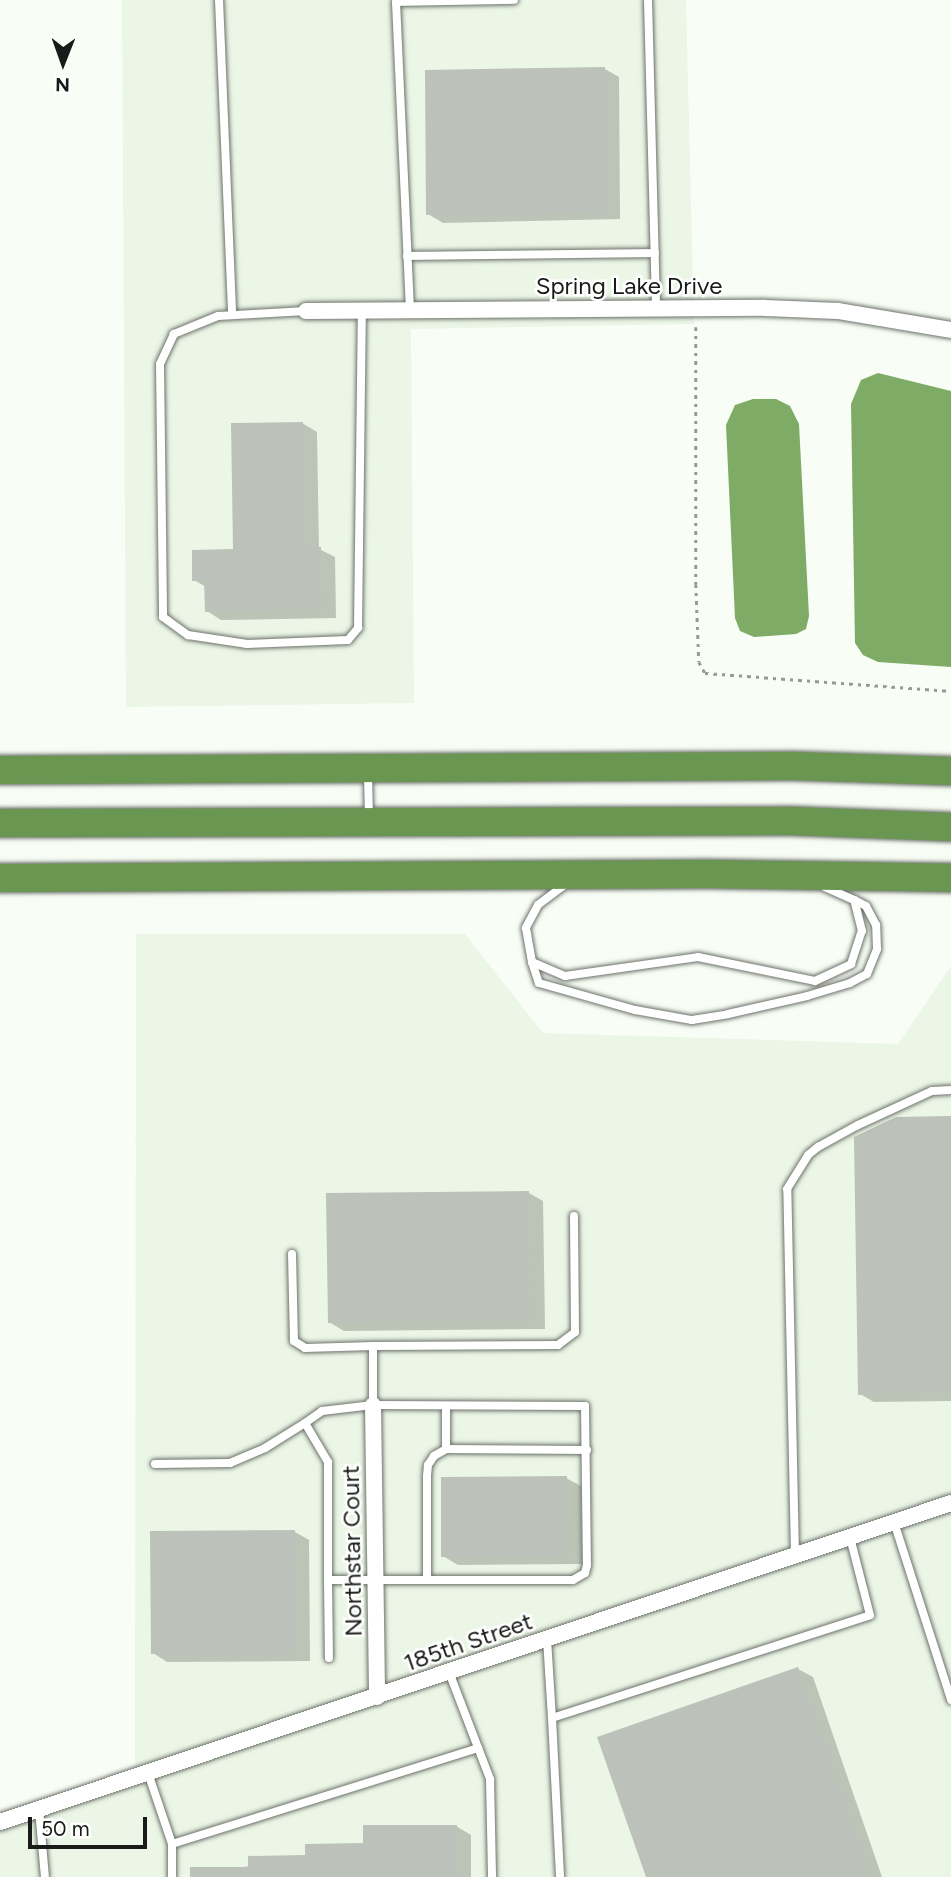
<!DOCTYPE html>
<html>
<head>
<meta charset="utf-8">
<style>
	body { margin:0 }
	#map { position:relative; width:951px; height:1877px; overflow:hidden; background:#f8fef5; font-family:Figtree,sans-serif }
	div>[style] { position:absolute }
	.built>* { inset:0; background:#ebf6e6 }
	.water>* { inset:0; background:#7eab66 }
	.shadow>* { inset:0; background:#0003 }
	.building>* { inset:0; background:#bcc2b9 }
	.path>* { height:2.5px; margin-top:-1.25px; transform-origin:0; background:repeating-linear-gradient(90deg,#969a94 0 3.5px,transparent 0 8.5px) }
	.roads { filter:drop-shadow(0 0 2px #6d726b) drop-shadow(0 0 2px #6d726b) }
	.lane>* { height:8px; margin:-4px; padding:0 4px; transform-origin:4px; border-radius:4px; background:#fff }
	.street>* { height:16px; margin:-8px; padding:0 8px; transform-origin:8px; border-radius:8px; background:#fff }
	.highway>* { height:28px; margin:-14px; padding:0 14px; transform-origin:14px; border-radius:14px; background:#699650 }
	span { translate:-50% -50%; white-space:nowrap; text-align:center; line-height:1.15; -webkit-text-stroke:5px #fff; paint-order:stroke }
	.street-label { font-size:24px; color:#191b18 }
	.north { position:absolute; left:28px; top:28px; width:70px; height:70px; -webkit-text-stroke:5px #fff; paint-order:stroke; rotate:181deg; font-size:19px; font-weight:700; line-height:28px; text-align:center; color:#191b18 }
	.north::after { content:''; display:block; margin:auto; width:24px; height:32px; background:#191b18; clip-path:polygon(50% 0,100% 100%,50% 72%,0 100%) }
	.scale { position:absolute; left:28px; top:1817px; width:119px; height:32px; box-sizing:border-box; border:4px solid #191b18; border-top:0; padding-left:9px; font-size:21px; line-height:24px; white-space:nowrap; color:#191b18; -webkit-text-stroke:5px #fff; paint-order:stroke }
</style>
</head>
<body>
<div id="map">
	<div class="built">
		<i style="clip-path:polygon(122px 0,686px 0,694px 324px,411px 329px,414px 703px,126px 707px)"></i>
		<i style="clip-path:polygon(136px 934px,465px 934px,543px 1033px,898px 1044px,951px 966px,951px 1877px,0 1877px,0 1828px,135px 1785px)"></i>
	</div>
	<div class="water">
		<i style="clip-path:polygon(878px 373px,951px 391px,951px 667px,878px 662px,863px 655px,855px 643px,851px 404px,861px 380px)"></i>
		<i style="clip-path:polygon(753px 399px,776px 399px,790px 406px,799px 424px,809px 616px,806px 629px,796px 634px,754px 637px,740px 631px,735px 618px,726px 425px,735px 405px)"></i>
	</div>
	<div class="shadow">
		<i style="clip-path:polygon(605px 69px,619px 77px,620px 219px,443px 223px,428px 214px)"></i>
		<i style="clip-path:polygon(302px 423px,317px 432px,319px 549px,335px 557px,336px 618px,221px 620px,207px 611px,206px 587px,194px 580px,235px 551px)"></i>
		<i style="clip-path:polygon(951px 1118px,951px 1401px,874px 1402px,860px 1394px)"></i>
		<i style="clip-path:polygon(529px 1193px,543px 1201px,545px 1329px,344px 1331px,329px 1322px)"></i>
		<i style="clip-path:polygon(566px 1478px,581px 1486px,582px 1564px,458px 1565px,443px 1556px)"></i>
		<i style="clip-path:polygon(295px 1532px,309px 1540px,310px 1661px,167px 1662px,153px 1653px)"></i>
		<i style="clip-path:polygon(798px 1669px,813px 1677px,882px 1877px,648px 1877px)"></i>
		<i style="clip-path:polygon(456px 1826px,471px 1835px,471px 1877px,192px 1877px)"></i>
	</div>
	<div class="building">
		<i style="clip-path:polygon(605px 67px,606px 212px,426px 215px,425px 70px)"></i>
		<i style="clip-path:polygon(303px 422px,305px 547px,321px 547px,322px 610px,205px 612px,204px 581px,192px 581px,192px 550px,233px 549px,231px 423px)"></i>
		<i style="clip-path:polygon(951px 1116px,951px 1393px,858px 1395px,854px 1137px,896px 1117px)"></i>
		<i style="clip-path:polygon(529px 1191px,530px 1322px,328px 1323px,326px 1193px)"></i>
		<i style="clip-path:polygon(567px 1476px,567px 1556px,441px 1557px,441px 1477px)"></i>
		<i style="clip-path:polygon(295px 1530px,296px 1654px,151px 1654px,150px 1531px)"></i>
		<i style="clip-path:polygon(798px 1667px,870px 1872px,856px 1877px,646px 1877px,597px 1737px)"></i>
		<i style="clip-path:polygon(363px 1825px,457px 1825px,457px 1877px,190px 1877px,190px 1867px,248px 1867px,248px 1856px,305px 1855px,305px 1844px,363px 1843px)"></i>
	</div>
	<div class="path">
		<i style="left:696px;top:327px;width:257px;rotate:90deg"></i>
		<i style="left:696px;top:584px;width:78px;rotate:87.8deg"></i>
		<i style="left:699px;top:662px;width:13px;rotate:61deg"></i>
		<i style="left:705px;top:673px;width:247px;rotate:4.2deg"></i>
	</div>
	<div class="roads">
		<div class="lane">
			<i style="left:219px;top:0;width:315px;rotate:87.6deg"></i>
			<i style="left:648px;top:0;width:308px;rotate:88.5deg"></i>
			<i style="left:407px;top:256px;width:248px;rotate:-0.7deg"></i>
			<i style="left:410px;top:310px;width:308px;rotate:-92.6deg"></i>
			<i style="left:396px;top:2px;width:118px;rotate:-1deg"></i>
			<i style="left:306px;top:311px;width:88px;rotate:176.7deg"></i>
			<i style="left:218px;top:316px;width:48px;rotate:157.8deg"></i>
			<i style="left:174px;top:334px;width:33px;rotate:115deg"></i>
			<i style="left:160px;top:364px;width:253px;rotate:89.3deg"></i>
			<i style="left:163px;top:617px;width:31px;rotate:36deg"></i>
			<i style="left:188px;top:635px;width:60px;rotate:8.7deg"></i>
			<i style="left:247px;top:644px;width:101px;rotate:-2.3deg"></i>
			<i style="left:348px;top:640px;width:16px;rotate:-50deg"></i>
			<i style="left:358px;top:628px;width:318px;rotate:-89.3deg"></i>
			<i style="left:368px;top:774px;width:43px;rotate:88.7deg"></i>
			<i style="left:567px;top:883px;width:36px;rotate:143deg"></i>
			<i style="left:538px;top:905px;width:26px;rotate:118deg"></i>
			<i style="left:526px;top:928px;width:35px;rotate:80deg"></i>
			<i style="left:532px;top:962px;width:36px;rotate:23deg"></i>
			<i style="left:565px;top:976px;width:134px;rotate:-8.1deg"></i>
			<i style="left:698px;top:957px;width:119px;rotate:11.6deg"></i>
			<i style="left:815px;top:981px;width:40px;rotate:-25deg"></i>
			<i style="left:851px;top:964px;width:35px;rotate:-72deg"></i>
			<i style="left:862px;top:931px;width:32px;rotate:-104deg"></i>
			<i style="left:854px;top:900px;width:32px;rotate:-156deg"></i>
			<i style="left:532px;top:962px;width:22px;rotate:72deg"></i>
			<i style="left:539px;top:983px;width:100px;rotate:15.7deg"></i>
			<i style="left:635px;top:1010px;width:58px;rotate:10deg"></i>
			<i style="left:692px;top:1020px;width:36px;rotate:-9deg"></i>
			<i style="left:728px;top:1014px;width:81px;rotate:-12.8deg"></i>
			<i style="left:807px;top:996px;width:45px;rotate:-16.8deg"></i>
			<i style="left:850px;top:983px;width:19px;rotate:-28deg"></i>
			<i style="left:867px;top:974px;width:27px;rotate:-68deg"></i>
			<i style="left:877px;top:949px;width:24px;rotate:-92deg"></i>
			<i style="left:876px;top:925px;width:21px;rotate:-118deg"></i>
			<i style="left:866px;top:906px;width:13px;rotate:-153deg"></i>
			<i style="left:292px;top:1254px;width:87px;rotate:88.7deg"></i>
			<i style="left:294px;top:1341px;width:13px;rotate:32deg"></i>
			<i style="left:305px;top:1348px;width:68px;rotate:-1.7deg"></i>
			<i style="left:373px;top:1346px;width:59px;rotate:90deg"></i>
			<i style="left:373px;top:1346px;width:185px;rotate:-0.3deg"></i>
			<i style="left:558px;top:1345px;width:21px;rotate:-37deg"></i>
			<i style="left:575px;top:1332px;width:116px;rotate:-90.5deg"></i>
			<i style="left:373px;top:1405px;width:212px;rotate:0.3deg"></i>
			<i style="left:585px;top:1406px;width:159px;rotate:89.3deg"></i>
			<i style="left:587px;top:1565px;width:8px;rotate:104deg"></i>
			<i style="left:585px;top:1573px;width:14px;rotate:150deg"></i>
			<i style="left:573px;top:1580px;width:245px;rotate:180deg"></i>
			<i style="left:328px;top:1580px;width:118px;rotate:-90deg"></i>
			<i style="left:328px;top:1462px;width:45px;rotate:-120.5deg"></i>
			<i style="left:305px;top:1423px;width:21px;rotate:-35deg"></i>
			<i style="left:322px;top:1411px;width:51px;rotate:-6.7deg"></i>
			<i style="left:446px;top:1449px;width:43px;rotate:-90deg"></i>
			<i style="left:155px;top:1464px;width:75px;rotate:-0.8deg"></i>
			<i style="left:230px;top:1463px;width:38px;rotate:-23deg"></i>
			<i style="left:265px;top:1448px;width:47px;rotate:-32deg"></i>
			<i style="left:894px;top:1522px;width:187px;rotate:72.2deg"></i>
			<i style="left:795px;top:1556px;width:367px;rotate:-91.2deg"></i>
			<i style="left:787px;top:1189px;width:40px;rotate:-58deg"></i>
			<i style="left:808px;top:1155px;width:13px;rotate:-39deg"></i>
			<i style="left:818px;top:1147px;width:46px;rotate:-28.8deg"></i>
			<i style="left:858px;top:1125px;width:81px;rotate:-24.7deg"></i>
			<i style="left:932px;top:1091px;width:19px;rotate:-3deg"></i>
			<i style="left:328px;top:1580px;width:78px;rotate:89.3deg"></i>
			<i style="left:427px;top:1580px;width:104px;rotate:-90deg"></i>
			<i style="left:427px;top:1476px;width:11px;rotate:-85deg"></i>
			<i style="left:428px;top:1465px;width:11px;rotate:-56deg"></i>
			<i style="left:434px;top:1456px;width:14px;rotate:-30deg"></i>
			<i style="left:446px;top:1449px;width:141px;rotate:0.4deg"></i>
			<i style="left:547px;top:1639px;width:79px;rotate:86.4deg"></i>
			<i style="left:552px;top:1718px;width:334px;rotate:-17.9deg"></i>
			<i style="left:870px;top:1615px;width:81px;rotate:-104.4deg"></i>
			<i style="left:449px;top:1672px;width:115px;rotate:69deg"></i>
			<i style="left:490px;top:1779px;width:98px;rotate:88.8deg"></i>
			<i style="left:552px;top:1718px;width:159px;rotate:87.1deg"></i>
			<i style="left:148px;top:1773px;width:75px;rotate:71.3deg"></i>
			<i style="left:172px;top:1844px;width:33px;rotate:90deg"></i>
			<i style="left:39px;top:1809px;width:68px;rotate:85deg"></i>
			<i style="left:172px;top:1844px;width:321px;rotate:-17.4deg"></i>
		</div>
		<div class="street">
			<i style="left:306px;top:311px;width:459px;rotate:-0.4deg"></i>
			<i style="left:765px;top:308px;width:73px;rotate:2.4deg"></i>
			<i style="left:838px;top:311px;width:115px;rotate:9.5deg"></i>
			<i style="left:373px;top:1405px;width:292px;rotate:89.2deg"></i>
			<i style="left:0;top:1822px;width:1003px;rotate:-18.54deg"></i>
		</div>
		<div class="highway">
			<i style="left:0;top:770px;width:793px;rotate:-0.29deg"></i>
			<i style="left:793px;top:766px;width:158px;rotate:1.8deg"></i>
			<i style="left:0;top:823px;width:792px;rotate:-0.14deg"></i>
			<i style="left:792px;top:821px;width:159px;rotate:2.2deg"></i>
			<i style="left:0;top:878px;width:707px;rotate:-0.32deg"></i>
			<i style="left:707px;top:874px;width:244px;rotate:0.9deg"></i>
		</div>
	</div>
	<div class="street-label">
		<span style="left:629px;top:286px">Spring Lake Drive</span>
		<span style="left:352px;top:1551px;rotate:-91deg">Northstar Court</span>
		<span style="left:468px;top:1642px;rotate:-19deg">185th Street</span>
	</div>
	<div class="north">N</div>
	<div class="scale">50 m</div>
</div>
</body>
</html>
